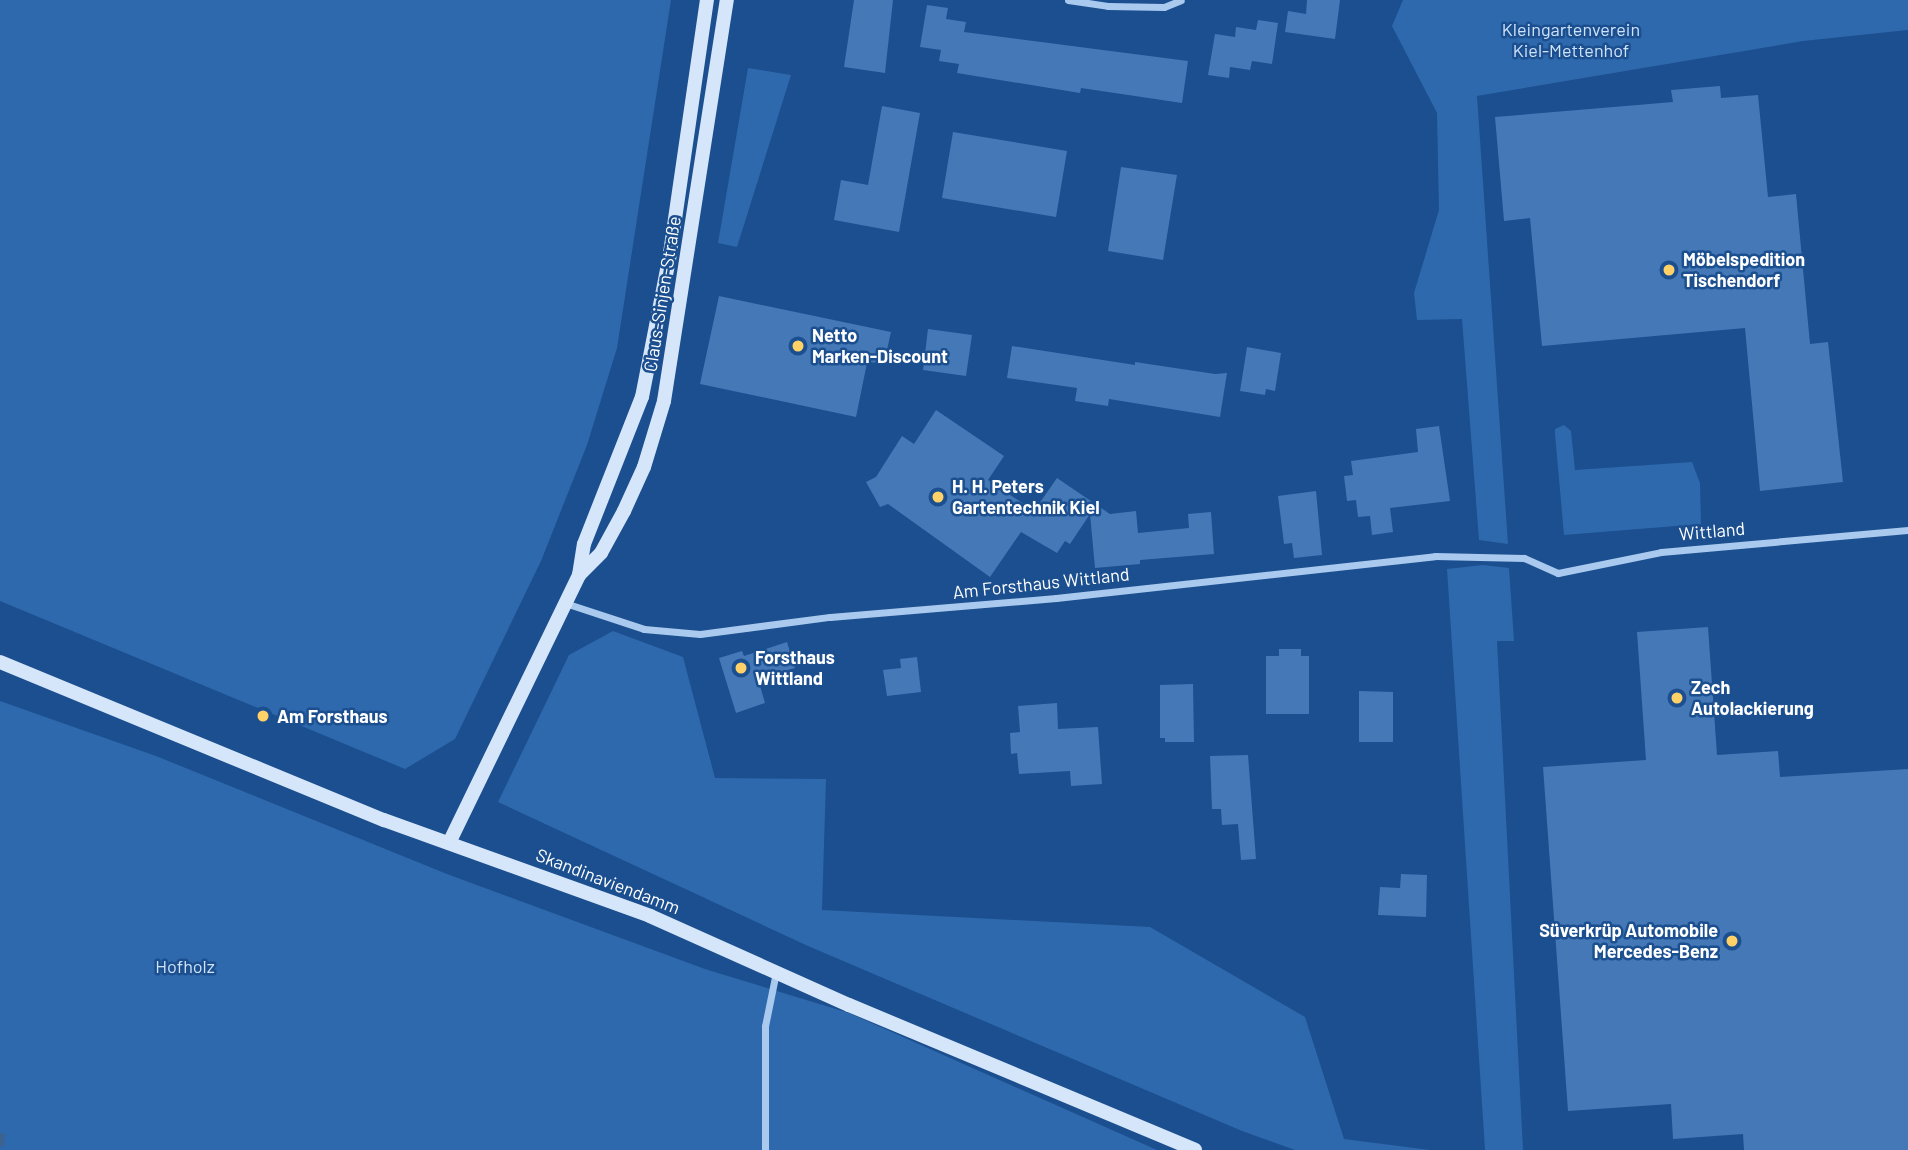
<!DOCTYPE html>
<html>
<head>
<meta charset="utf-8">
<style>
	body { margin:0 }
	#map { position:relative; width:1908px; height:1150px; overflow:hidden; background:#1b4f8f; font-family:Barlow,sans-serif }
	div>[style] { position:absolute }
	.green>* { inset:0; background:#2e69ad }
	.stream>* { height:7px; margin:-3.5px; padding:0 3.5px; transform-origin:3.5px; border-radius:3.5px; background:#3c6290 }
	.building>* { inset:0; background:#4478b7 }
	.street>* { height:7px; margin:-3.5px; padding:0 3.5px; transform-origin:3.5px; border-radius:3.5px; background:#a9c9ee }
	.secondary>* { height:14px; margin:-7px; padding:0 7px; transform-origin:7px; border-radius:7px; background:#d6e6fa }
	.dots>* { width:19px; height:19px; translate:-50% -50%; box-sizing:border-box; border:4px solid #1b4f8f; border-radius:50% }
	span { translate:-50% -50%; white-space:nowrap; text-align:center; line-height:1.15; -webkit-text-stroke:5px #1b4f8f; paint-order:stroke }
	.park-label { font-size:18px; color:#cfe3fa }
	.poi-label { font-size:18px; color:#fff; font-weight:700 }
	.left { translate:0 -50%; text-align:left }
	.right { translate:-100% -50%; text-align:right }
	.street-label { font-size:18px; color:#fff }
</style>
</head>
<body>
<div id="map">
	<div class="green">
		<i style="clip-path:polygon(0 0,671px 0,617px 348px,587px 445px,541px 561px,455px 739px,405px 769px,0 601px)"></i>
		<i style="clip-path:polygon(1403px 0,1908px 0,1908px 30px,1803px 41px,1477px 96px,1508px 544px,1479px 540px,1462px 319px,1417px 320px,1414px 293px,1439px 210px,1437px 113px,1392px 26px)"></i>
		<i style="clip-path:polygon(748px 68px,791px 75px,737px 247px,718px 243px)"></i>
		<i style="clip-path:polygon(1564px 425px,1571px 431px,1575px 470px,1692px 462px,1700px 483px,1701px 524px,1564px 535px,1555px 434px,1555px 429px)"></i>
		<i style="clip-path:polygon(1483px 565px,1509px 568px,1514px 641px,1497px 641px,1523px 1150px,1485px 1150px,1447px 569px)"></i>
		<i style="clip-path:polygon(613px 631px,683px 657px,715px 778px,826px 779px,822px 910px,1150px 927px,1305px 1017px,1344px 1139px,1430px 1150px,1295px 1150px,1242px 1131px,808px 946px,498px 802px,569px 655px)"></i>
		<i style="clip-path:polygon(0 701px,156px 756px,447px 874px,705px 969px,849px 1013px,1157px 1150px,0 1150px)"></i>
	</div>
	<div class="stream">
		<i style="left:0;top:1143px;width:7px;rotate:-82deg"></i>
	</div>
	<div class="building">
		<i style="clip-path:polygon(854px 0,893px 0,885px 73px,844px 67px)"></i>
		<i style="clip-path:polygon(1307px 0,1340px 0,1335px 39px,1285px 32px,1288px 11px,1306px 14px)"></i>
		<i style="clip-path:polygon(927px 5px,948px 8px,946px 19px,966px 22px,964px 32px,1188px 61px,1182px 103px,1081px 88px,1080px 93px,957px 73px,959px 64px,939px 61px,941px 50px,920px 47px)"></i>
		<i style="clip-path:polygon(1258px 20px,1278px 23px,1272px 64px,1252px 61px,1250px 70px,1230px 67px,1229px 78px,1208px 75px,1215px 34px,1235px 37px,1236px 27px,1256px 30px)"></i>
		<i style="clip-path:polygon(1720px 86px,1721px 98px,1758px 95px,1768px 197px,1796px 194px,1810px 344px,1828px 342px,1843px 482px,1760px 491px,1745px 328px,1542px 346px,1530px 218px,1504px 221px,1495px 117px,1673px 102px,1671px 90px)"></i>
		<i style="clip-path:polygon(882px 106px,920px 113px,899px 232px,834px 220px,841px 180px,868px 185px)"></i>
		<i style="clip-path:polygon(953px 132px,1067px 151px,1056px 217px,942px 198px)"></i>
		<i style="clip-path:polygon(1121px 167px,1177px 175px,1163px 260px,1108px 251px)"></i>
		<i style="clip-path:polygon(719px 296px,891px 332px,884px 363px,864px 362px,867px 363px,856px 417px,700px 384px)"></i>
		<i style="clip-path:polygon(928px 329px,972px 335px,966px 376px,923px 370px)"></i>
		<i style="clip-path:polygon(1012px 346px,1135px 365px,1135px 362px,1215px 374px,1227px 373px,1220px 417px,1109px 399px,1108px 406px,1075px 401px,1077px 388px,1007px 378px)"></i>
		<i style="clip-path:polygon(1247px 347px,1281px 353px,1275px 391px,1266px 389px,1265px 395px,1240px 391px)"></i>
		<i style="clip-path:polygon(936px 410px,1004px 456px,988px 480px,1034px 511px,1057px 478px,1110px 514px,1136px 511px,1138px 533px,1189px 528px,1188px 514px,1211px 512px,1214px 554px,1140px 560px,1140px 564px,1095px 568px,1090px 514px,1070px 544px,1065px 541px,1057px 553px,1021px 532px,990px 577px,888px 504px,880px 507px,866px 482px,876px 477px,902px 436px,914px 444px)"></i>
		<i style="clip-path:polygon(1439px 426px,1450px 501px,1390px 508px,1393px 532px,1372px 535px,1370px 516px,1358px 517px,1356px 500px,1347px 501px,1344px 476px,1353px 475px,1351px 461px,1418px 452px,1416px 429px)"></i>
		<i style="clip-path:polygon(1316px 491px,1322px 555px,1294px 558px,1292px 543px,1284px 544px,1278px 496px)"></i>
		<i style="clip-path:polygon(1708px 627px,1717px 755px,1778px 751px,1780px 777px,1908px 769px,1908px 1150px,1744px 1150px,1743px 1134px,1673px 1139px,1671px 1104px,1568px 1111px,1543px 767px,1646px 760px,1637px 632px)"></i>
		<i style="clip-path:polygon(787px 642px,795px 668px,758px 679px,765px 703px,736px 713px,719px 658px,742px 651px,744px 656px)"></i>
		<i style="clip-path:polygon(1279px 649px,1301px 649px,1301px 656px,1309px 656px,1309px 714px,1266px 714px,1266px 656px,1279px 656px)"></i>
		<i style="clip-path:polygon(917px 657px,921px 692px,887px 696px,883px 670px,901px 668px,900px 659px)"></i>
		<i style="clip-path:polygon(1193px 684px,1194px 742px,1165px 742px,1165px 738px,1160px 738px,1160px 685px)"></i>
		<i style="clip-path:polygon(1359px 691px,1393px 692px,1393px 742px,1359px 742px)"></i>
		<i style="clip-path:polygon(1057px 703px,1058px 729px,1098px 727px,1102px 784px,1071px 786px,1070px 771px,1019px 774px,1017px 753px,1011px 754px,1010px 733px,1020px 732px,1018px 706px)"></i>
		<i style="clip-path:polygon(1248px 755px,1256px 859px,1241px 860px,1238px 824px,1222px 825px,1221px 809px,1212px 809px,1210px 756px)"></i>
		<i style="clip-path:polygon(1401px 874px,1427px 875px,1426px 917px,1378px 915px,1380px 887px,1400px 888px)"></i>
	</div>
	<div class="street">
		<i style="left:1068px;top:0;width:40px;rotate:8.5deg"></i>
		<i style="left:1108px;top:6px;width:56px;rotate:1deg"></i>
		<i style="left:1164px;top:7px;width:18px;rotate:-22deg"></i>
		<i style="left:565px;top:603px;width:83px;rotate:18.2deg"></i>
		<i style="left:644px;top:629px;width:56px;rotate:5.1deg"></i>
		<i style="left:700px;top:634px;width:131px;rotate:-7.5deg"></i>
		<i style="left:830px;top:617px;width:227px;rotate:-4.8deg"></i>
		<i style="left:1056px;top:598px;width:381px;rotate:-6.3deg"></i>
		<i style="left:1435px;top:556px;width:89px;rotate:1.3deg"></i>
		<i style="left:1524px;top:558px;width:37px;rotate:24deg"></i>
		<i style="left:1558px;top:573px;width:105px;rotate:-11.5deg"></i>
		<i style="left:1661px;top:552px;width:248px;rotate:-5.1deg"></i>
		<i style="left:765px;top:1150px;width:124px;rotate:-90deg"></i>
		<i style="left:765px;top:1026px;width:55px;rotate:-78.5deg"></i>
	</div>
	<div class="secondary">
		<i style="left:579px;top:575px;width:31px;rotate:-45deg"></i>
		<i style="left:601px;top:553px;width:48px;rotate:-61.3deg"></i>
		<i style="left:624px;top:511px;width:48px;rotate:-65.6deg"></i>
		<i style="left:644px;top:467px;width:69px;rotate:-73.1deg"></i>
		<i style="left:664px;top:401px;width:406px;rotate:-81.1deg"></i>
		<i style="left:0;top:662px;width:415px;rotate:22.4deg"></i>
		<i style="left:384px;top:820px;width:283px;rotate:19.8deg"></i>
		<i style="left:650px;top:916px;width:218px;rotate:24.1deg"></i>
		<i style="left:849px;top:1005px;width:375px;rotate:22.7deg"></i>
		<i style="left:449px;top:843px;width:298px;rotate:-64.1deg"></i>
		<i style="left:579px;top:575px;width:31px;rotate:-81deg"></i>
		<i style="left:584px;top:544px;width:158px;rotate:-68.5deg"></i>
		<i style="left:642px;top:397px;width:140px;rotate:-78.9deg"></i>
		<i style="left:669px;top:260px;width:263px;rotate:-81.7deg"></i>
	</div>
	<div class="dots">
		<i style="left:1669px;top:270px;background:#ffd166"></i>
		<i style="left:798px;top:346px;background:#ffd166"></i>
		<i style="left:938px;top:497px;background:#ffd166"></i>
		<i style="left:741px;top:668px;background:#ffd166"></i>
		<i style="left:1677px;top:698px;background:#ffd166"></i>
		<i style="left:263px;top:716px;background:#ffd166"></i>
		<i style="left:1732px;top:941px;background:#ffd166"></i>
	</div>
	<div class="park-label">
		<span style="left:1571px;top:40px">Kleingartenverein<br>Kiel-Mettenhof</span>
		<span style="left:185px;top:966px">Hofholz</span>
	</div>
	<div class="poi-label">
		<span class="left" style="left:1683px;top:270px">Möbelspedition<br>Tischendorf</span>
		<span class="left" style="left:812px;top:346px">Netto<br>Marken-Discount</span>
		<span class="left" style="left:952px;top:497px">H. H. Peters<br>Gartentechnik Kiel</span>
		<span class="left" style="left:755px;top:668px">Forsthaus<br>Wittland</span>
		<span class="left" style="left:1691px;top:698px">Zech<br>Autolackierung</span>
		<span class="left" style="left:277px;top:716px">Am Forsthaus</span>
		<span class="right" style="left:1718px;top:941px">Süverkrüp Automobile<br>Mercedes-Benz</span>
	</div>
	<div class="street-label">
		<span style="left:662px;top:294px;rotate:-81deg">Claus-Sinjen-Straße</span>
		<span style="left:1712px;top:531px;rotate:-5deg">Wittland</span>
		<span style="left:1041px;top:583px;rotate:-6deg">Am Forsthaus Wittland</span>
		<span style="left:608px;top:881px;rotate:21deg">Skandinaviendamm</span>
	</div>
</div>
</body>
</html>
